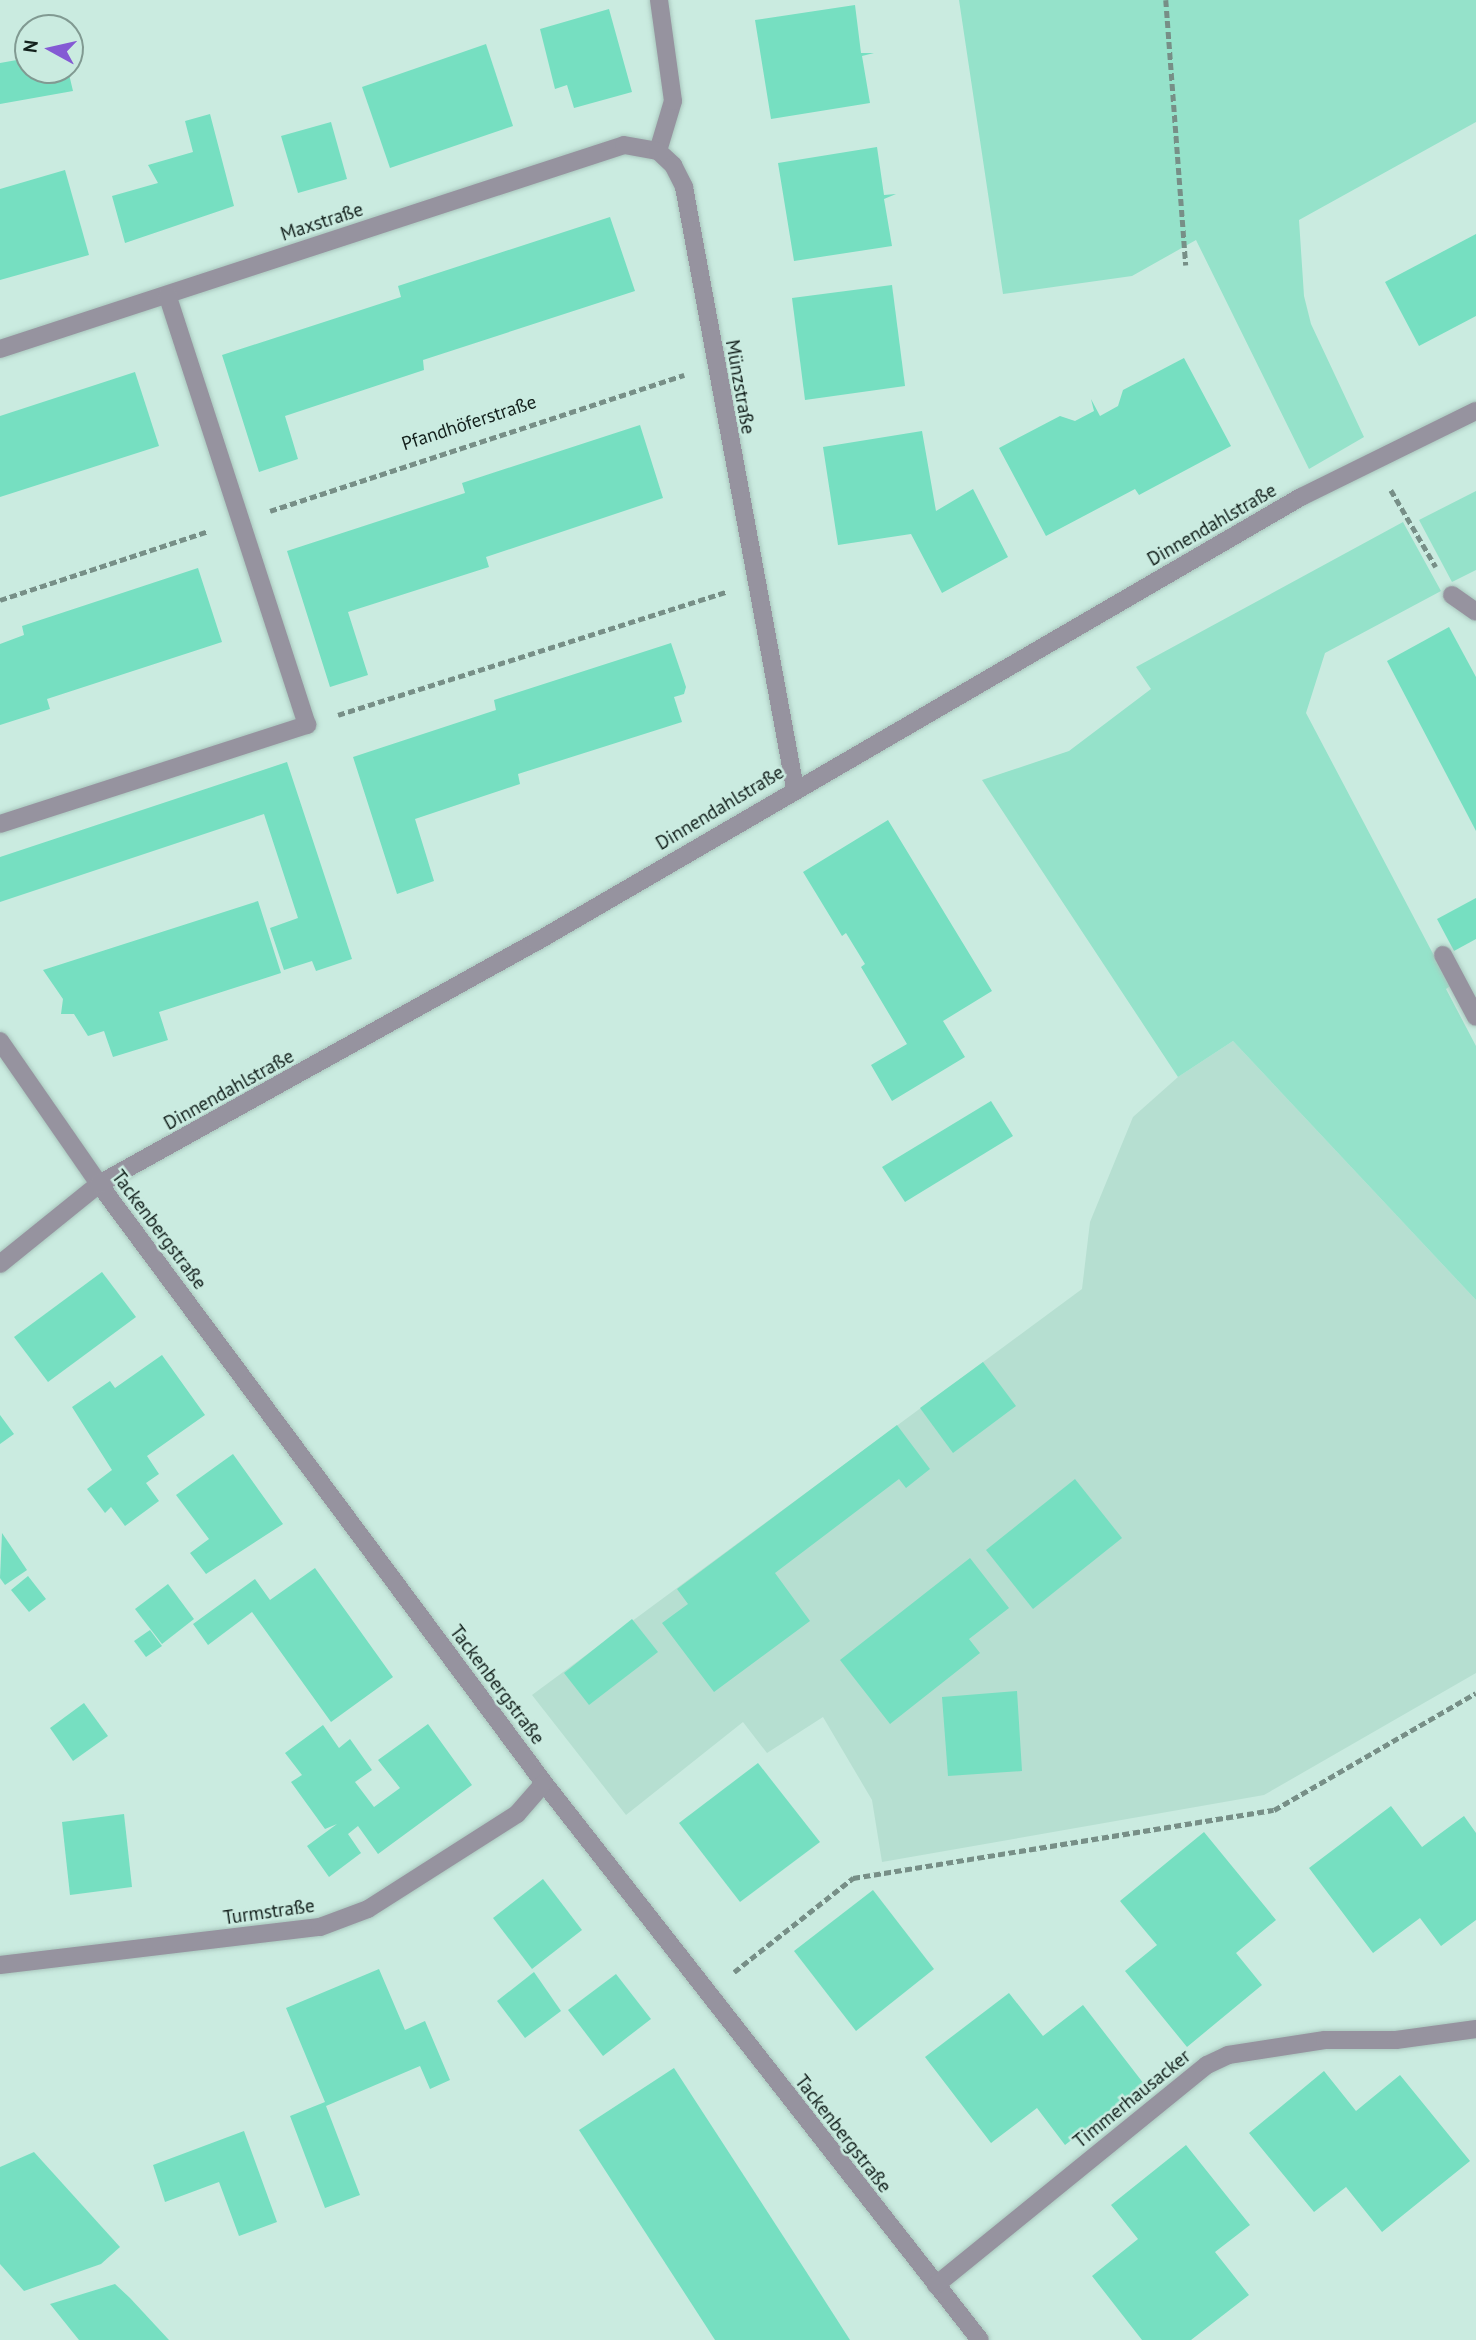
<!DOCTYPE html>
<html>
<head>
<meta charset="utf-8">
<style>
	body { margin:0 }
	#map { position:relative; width:1476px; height:2340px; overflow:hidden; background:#caebe0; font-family:"PT Sans",sans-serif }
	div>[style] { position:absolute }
	.built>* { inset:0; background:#b6dfd1 }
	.green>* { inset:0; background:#95e2ca }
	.building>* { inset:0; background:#76dfc1 }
	.path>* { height:4.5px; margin-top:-2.25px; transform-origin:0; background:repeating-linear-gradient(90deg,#778f87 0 7px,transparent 0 10.5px) }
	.roads { filter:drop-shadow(0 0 2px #a9c6bd) drop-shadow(0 0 2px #a9c6bd) }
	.minor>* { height:18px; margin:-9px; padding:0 9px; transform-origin:9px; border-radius:9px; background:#96939f }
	span { translate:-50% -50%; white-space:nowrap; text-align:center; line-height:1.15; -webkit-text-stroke:5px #caebe0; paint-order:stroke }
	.street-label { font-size:19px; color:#13201c }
	.north { position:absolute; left:14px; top:14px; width:70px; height:70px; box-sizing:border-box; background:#caebe0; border:2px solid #819a92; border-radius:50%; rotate:278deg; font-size:19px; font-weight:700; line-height:28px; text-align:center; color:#13201c }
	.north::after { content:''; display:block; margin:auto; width:24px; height:32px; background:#845ad4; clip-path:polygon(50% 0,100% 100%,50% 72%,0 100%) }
</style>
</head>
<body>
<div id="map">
	<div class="built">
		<i style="clip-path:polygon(1233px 1041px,1476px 1300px,1476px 1673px,1264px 1795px,882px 1862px,872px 1800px,823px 1717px,767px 1753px,743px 1722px,626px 1815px,532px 1695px,1082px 1289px,1090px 1222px,1133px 1117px,1178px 1077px)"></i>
	</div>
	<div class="green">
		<i style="clip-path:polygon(959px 0,1476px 0,1476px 122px,1299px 220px,1304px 296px,1311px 324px,1364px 437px,1309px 469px,1196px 240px,1132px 276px,1003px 294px)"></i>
		<i style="clip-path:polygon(1476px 491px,1476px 570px,1452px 582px,1419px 520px)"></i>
		<i style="clip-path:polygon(1403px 522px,1441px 591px,1325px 653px,1306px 713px,1450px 986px,1446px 989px,1476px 1046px,1476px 1300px,1233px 1041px,1178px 1077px,982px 780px,1069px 751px,1151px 689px,1136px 667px)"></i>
	</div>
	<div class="building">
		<i style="clip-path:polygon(855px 5px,861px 53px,874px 53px,862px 56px,870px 103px,771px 119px,755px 20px)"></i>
		<i style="clip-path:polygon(609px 9px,632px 92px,574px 108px,567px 85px,555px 89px,540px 29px)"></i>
		<i style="clip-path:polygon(486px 44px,513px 126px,390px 168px,362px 87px)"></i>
		<i style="clip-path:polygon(28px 58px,28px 70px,68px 70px,73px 91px,0 104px,0 63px)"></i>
		<i style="clip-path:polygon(210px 114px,234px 206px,125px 243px,112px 196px,158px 183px,148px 165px,193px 152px,185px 121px)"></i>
		<i style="clip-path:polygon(331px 122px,347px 179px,298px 193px,281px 136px)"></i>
		<i style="clip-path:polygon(877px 147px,884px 195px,896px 194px,884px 199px,892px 246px,794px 261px,778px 163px)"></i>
		<i style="clip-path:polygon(65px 170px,89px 255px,0 280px,0 189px)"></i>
		<i style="clip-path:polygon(610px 217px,635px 291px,423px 360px,424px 370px,285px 416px,298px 459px,259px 472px,222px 355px,401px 297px,398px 286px)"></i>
		<i style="clip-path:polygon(1476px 234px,1476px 316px,1419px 346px,1385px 282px)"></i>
		<i style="clip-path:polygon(892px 285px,905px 386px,805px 400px,792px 298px)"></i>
		<i style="clip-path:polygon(1184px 358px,1231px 446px,1139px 495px,1135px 489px,1046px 536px,999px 448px,1060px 416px,1075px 421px,1094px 411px,1091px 399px,1100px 416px,1118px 406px,1123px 390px)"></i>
		<i style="clip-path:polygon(135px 372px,159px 446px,0 497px,0 416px)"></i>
		<i style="clip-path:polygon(640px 425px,663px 498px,486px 557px,489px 567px,348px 612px,368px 675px,330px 687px,287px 551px,465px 493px,462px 483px)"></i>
		<i style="clip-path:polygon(922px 431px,936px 511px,973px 489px,1008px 557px,942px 593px,911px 534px,838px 545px,823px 447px)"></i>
		<i style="clip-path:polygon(198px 568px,222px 642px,47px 699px,50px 709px,0 725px,0 644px,24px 635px,22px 626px)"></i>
		<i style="clip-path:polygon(1449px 627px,1476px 677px,1476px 831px,1387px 661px)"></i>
		<i style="clip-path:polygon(671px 643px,686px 687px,684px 694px,674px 697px,682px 722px,518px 774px,520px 784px,415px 819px,434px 881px,397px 894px,353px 757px,496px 710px,494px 700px)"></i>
		<i style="clip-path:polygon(287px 762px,352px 959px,316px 971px,312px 961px,284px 970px,270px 928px,298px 918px,264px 814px,0 902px,0 857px)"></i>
		<i style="clip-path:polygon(888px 820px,992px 991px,943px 1021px,965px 1057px,892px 1101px,871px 1065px,907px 1044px,861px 967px,865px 964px,846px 933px,842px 936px,803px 872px)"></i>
		<i style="clip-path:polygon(1476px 898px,1476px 939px,1454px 951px,1437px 919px)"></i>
		<i style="clip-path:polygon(258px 901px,281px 973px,159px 1012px,168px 1040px,113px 1057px,104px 1031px,88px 1036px,74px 1014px,61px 1014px,63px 999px,43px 970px)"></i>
		<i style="clip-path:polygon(991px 1101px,1013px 1136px,905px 1202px,882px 1167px)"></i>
		<i style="clip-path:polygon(102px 1272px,136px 1317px,48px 1382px,14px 1337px)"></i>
		<i style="clip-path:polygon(162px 1355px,205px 1415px,147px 1456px,159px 1474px,146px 1483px,159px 1501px,125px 1526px,111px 1507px,105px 1513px,87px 1489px,112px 1470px,72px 1407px,110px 1381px,115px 1388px)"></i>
		<i style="clip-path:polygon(983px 1362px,1016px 1406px,953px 1453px,920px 1408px)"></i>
		<i style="clip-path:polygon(0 1415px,14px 1434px,0 1444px)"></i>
		<i style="clip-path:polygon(897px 1425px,930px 1469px,906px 1488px,899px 1479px,775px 1573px,810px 1621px,714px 1692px,662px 1623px,688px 1604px,677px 1589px)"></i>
		<i style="clip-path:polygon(233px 1454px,283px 1524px,206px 1574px,190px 1553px,209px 1539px,176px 1495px)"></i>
		<i style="clip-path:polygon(1075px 1479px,1122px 1538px,1033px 1609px,986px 1550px)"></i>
		<i style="clip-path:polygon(2px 1533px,27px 1570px,5px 1585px,0 1578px)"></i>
		<i style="clip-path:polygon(970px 1558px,1009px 1608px,969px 1639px,980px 1653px,890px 1724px,840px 1660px)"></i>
		<i style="clip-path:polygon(315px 1568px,393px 1677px,331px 1722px,252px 1612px,208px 1645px,193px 1624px,255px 1579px,270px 1600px)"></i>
		<i style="clip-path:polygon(28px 1576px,46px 1599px,29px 1612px,11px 1590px)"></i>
		<i style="clip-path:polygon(168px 1584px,194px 1619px,162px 1644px,135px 1609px)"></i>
		<i style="clip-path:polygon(632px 1619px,658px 1652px,589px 1705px,564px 1673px)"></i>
		<i style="clip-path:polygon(150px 1630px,162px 1646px,146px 1657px,134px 1641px)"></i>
		<i style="clip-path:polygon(1017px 1691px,1022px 1771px,948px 1776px,942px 1697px)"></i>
		<i style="clip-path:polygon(84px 1703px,108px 1736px,73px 1761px,50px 1728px)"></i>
		<i style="clip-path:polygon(428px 1724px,472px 1785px,378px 1854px,358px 1826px,348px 1834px,361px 1853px,329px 1877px,307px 1846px,337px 1824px,325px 1829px,291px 1782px,302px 1775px,285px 1753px,323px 1725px,339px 1748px,350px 1739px,372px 1770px,355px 1782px,374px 1807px,400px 1788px,378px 1760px)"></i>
		<i style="clip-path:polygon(758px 1763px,820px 1842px,740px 1902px,679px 1823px)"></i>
		<i style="clip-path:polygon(1391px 1806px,1422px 1847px,1464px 1816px,1476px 1833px,1476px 1920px,1441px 1946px,1420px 1918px,1373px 1953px,1309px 1868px)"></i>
		<i style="clip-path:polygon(124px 1814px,132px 1887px,70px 1895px,62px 1822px)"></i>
		<i style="clip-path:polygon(1204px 1832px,1276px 1920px,1236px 1953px,1262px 1985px,1187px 2047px,1125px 1971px,1157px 1945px,1120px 1901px)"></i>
		<i style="clip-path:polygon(543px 1879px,582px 1930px,532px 1969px,493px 1918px)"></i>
		<i style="clip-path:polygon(873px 1890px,934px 1969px,856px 2031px,794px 1951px)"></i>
		<i style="clip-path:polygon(379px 1969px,405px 2030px,425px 2021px,450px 2080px,430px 2089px,420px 2066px,326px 2106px,360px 2195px,325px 2208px,290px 2116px,325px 2102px,286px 2008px)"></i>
		<i style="clip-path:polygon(534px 1972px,561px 2011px,525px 2038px,497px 2001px)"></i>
		<i style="clip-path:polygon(616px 1974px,651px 2019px,603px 2056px,568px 2010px)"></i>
		<i style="clip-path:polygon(1009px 1993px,1043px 2036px,1083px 2005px,1144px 2084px,1065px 2145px,1037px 2108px,991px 2143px,925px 2057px)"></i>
		<i style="clip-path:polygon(674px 2068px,800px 2262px,850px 2340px,715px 2340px,579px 2130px)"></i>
		<i style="clip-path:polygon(1324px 2071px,1356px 2111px,1400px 2075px,1470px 2161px,1382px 2232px,1346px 2187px,1314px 2212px,1249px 2133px)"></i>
		<i style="clip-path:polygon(244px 2131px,277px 2222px,239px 2236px,219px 2182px,165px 2202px,153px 2165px)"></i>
		<i style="clip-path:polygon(1186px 2145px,1250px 2225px,1215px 2252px,1249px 2295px,1191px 2340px,1142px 2340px,1092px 2276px,1138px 2239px,1111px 2205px)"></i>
		<i style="clip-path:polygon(34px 2152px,120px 2247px,101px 2264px,24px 2291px,0 2264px,0 2167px)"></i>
		<i style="clip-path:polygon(115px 2284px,130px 2298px,169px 2340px,79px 2340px,50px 2304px)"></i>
	</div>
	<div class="path">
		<i style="left:1166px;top:0;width:266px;rotate:85.7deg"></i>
		<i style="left:1391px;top:490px;width:89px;rotate:59.7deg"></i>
		<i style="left:270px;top:511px;width:436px;rotate:-18.2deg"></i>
		<i style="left:0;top:600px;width:220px;rotate:-18.3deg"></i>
		<i style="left:338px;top:715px;width:407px;rotate:-17.6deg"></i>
		<i style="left:734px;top:1972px;width:152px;rotate:-38.3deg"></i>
		<i style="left:853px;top:1878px;width:426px;rotate:-9.2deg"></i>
		<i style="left:1274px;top:1810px;width:233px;rotate:-30.1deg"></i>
	</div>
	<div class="roads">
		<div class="minor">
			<i style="left:658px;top:151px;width:52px;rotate:-73.3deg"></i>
			<i style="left:673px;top:101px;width:102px;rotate:-97.9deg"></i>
			<i style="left:0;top:349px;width:656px;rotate:-18.1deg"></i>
			<i style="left:624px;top:145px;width:35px;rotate:10deg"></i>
			<i style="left:658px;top:151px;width:21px;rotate:43deg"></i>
			<i style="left:673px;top:165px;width:25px;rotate:63deg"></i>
			<i style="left:684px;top:187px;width:611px;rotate:79.54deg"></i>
			<i style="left:1452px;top:595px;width:29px;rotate:35deg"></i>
			<i style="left:0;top:824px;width:323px;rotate:-17.9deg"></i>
			<i style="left:307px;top:725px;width:452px;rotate:-108deg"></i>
			<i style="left:1443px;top:955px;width:70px;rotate:62deg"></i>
			<i style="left:0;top:1041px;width:174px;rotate:55.3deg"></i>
			<i style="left:99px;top:1184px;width:746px;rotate:53.39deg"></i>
			<i style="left:544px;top:1783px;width:707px;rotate:51.95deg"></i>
			<i style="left:0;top:1264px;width:127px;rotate:-38.9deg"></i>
			<i style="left:99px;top:1184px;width:500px;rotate:-29deg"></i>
			<i style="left:536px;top:942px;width:885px;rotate:-30.19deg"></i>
			<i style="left:1301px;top:497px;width:195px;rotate:-26.2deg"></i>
			<i style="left:0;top:1965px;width:322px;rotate:-6.8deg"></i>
			<i style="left:320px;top:1927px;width:51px;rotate:-20.6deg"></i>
			<i style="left:368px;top:1909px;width:177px;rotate:-32.5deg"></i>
			<i style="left:517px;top:1814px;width:41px;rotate:-48.9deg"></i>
			<i style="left:936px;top:2285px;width:349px;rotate:-39.1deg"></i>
			<i style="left:1207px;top:2065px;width:23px;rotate:-25deg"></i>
			<i style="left:1228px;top:2055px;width:98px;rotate:-8.8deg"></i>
			<i style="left:1325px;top:2040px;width:71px"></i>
			<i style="left:1396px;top:2040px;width:81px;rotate:-7.8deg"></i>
		</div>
	</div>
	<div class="street-label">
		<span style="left:322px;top:222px;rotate:-18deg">Maxstraße</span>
		<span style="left:740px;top:387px;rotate:80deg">Münzstraße</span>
		<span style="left:469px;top:423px;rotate:-18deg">Pfandhöferstraße</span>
		<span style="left:1212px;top:525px;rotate:-30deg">Dinnendahlstraße</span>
		<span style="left:720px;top:808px;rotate:-31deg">Dinnendahlstraße</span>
		<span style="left:229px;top:1090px;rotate:-29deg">Dinnendahlstraße</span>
		<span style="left:159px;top:1230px;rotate:53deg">Tackenbergstraße</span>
		<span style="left:497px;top:1685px;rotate:53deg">Tackenbergstraße</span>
		<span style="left:269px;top:1912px;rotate:-8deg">Turmstraße</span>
		<span style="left:1132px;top:2099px;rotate:-39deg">Timmerhausacker</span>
		<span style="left:843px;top:2134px;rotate:52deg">Tackenbergstraße</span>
	</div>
	<div class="north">N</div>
</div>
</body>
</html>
